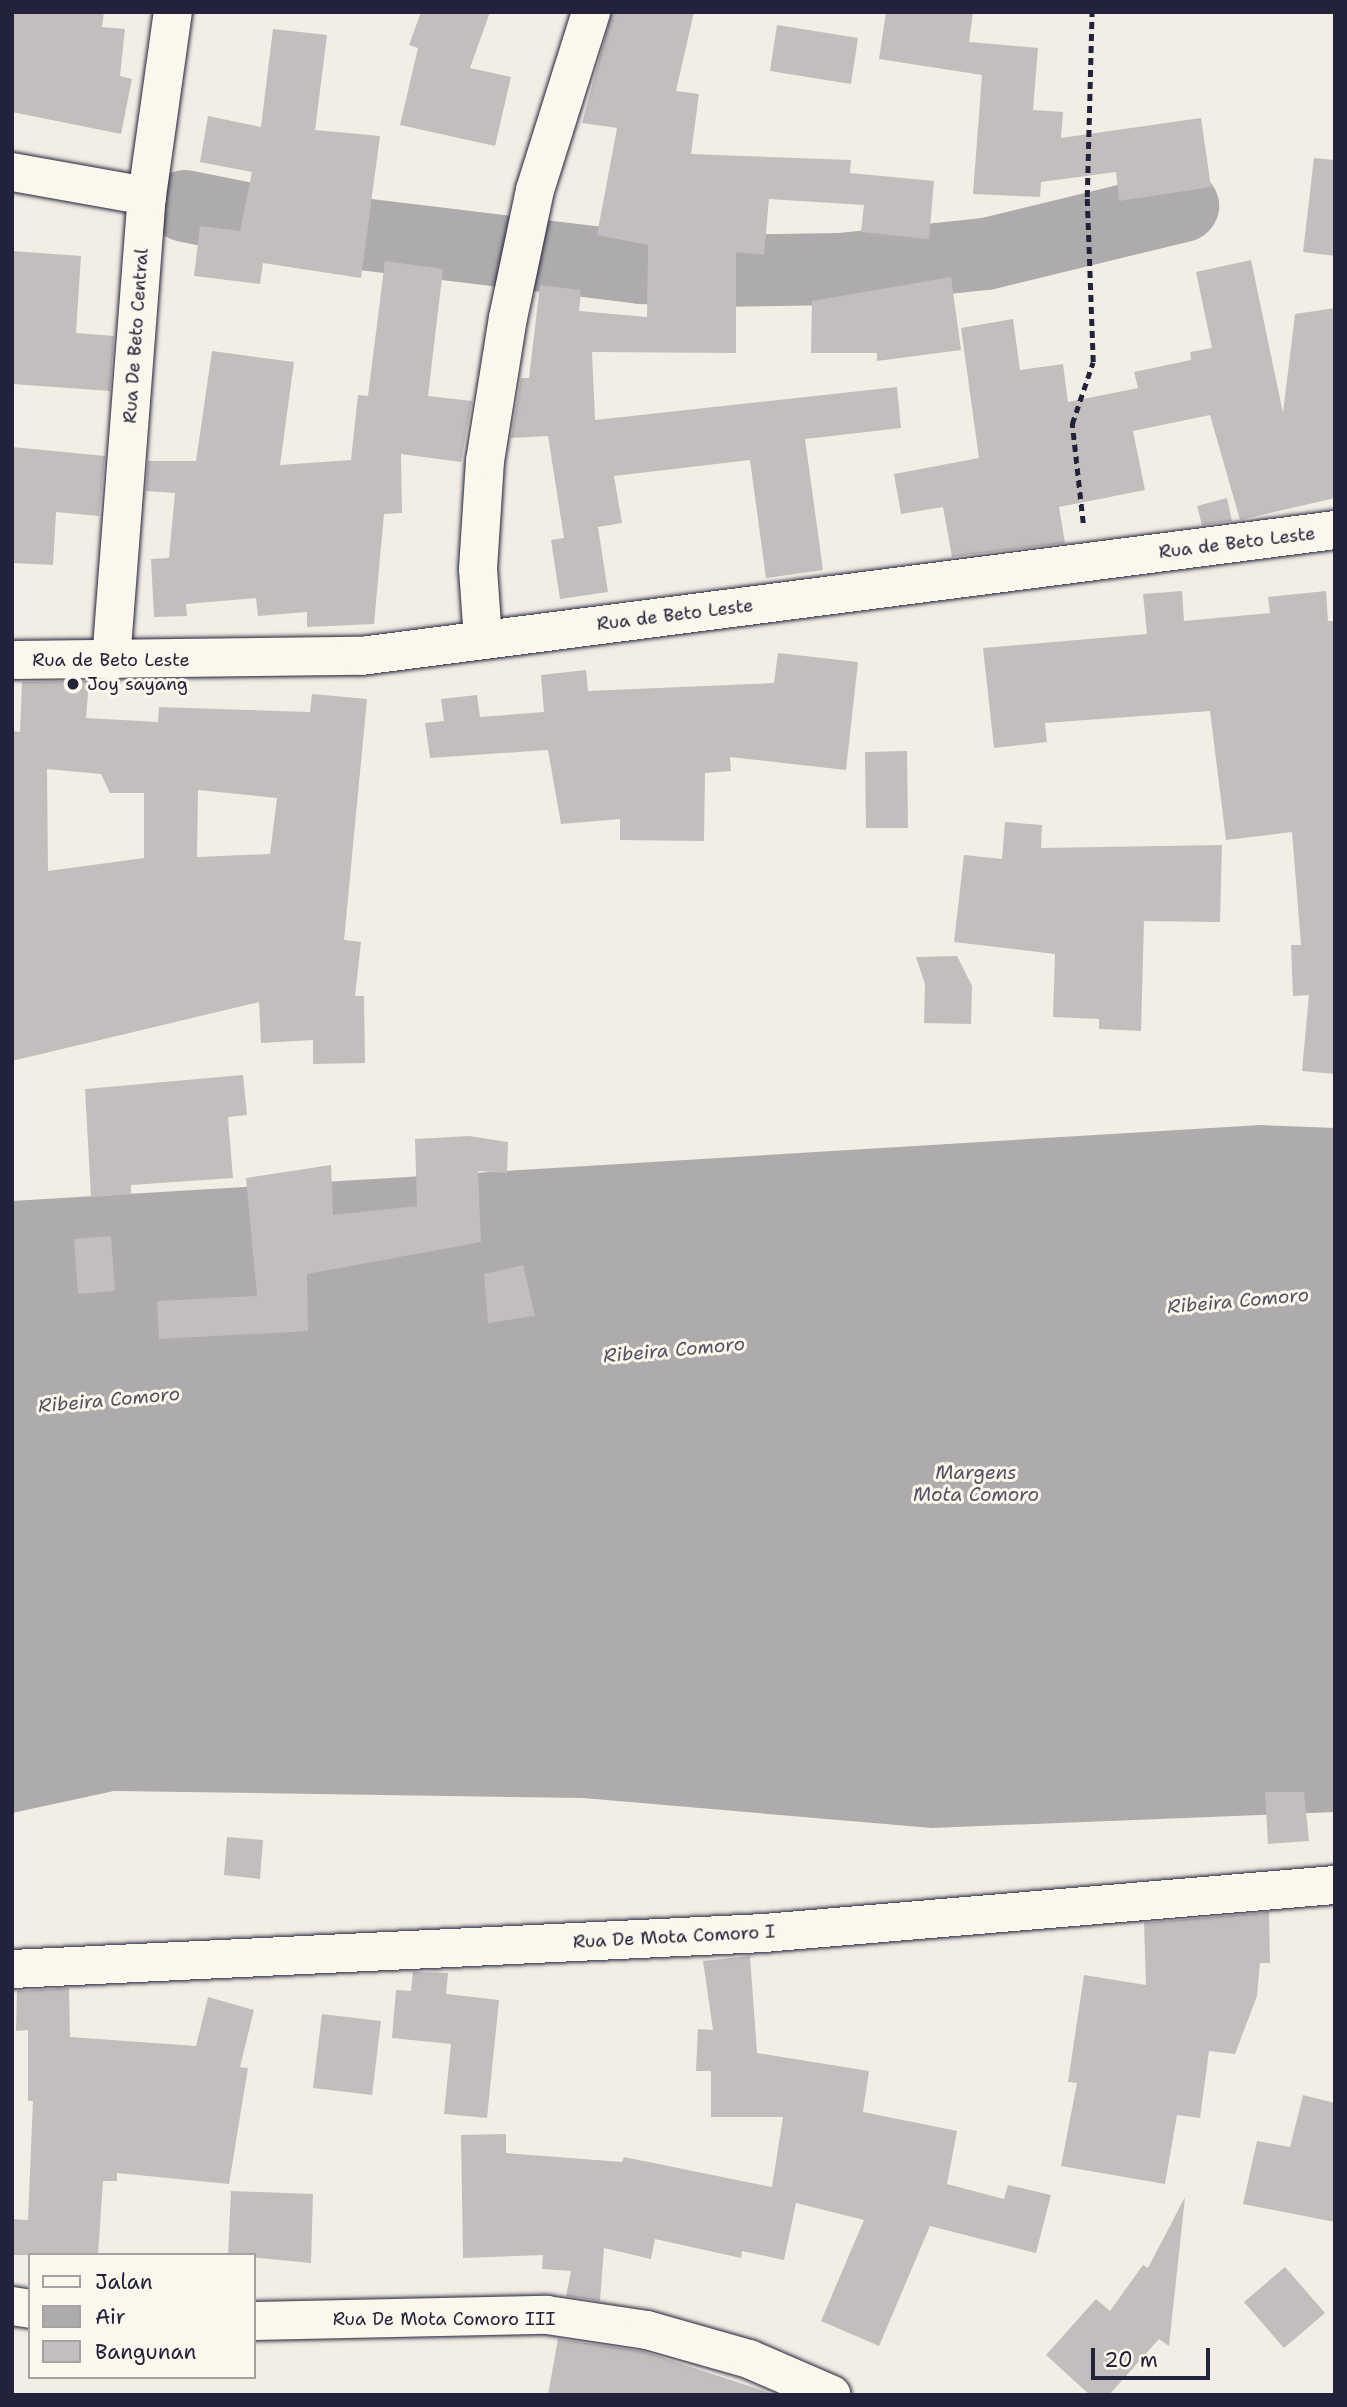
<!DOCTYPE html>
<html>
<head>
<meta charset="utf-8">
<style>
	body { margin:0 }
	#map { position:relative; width:1347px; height:2407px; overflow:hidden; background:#f2eee5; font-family:"Shantell Sans",sans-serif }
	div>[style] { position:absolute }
	.water>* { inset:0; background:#aeabad }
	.river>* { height:72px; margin:-36px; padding:0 36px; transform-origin:36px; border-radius:36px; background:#aeabad }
	.building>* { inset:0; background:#c2bebe }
	.path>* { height:4.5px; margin-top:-2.25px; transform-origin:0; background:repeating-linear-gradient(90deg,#22223b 0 7px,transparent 0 12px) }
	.roads { filter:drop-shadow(0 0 2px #22223b) drop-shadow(0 0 2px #22223b) }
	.street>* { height:38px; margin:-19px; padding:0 19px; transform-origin:19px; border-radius:19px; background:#fbf7ec }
	.secondary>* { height:38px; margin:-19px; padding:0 19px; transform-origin:19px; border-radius:19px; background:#fbf7ec }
	.dots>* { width:19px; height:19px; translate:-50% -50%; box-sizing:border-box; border:4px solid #fbf7ec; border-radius:50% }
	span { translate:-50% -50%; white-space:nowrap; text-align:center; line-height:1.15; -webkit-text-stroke:6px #fbf7ec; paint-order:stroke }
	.street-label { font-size:18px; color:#22223b }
	.poi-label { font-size:18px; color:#22223b }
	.left { translate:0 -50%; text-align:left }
	.water-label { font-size:19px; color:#535263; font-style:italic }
	.frame { position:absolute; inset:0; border:14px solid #22223b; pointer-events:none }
	.legend { position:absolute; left:28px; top:2253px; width:228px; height:126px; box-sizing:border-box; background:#fbf7ec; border:2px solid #a4a2a5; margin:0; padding:9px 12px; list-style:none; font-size:21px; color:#22223b }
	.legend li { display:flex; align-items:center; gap:14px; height:35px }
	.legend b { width:35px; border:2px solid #a4a2a5 }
	.scale { position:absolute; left:1091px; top:2348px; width:119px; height:32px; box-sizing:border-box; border:4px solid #22223b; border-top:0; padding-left:9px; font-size:21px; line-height:24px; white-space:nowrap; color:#22223b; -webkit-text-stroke:5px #fbf7ec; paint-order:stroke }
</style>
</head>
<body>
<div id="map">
	<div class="water">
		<i style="clip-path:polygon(1260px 1125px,1335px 1128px,1335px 1812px,932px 1828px,583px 1798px,114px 1791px,12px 1813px,12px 1201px)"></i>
	</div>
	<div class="river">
		<i style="left:185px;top:206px;width:87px;rotate:11.3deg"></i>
		<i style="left:270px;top:223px;width:373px;rotate:6.9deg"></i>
		<i style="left:640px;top:268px;width:81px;rotate:2.1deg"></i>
		<i style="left:721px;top:271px;width:119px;rotate:-1deg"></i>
		<i style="left:840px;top:269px;width:147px;rotate:-5.9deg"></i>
		<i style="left:986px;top:254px;width:203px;rotate:-13.7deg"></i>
	</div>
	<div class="building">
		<i style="clip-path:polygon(12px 12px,104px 12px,102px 27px,125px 29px,120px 76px,132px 79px,121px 134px,12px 112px)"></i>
		<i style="clip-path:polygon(421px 12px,490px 12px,470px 68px,511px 77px,495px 146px,400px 125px,418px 48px,409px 45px)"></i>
		<i style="clip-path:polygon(612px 12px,694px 12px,676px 91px,699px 94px,691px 154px,851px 160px,850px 173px,934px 181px,929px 239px,861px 232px,864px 205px,769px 199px,764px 255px,736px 252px,736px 353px,592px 352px,595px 420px,897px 387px,901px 428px,805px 439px,823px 570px,766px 578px,750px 460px,614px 476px,622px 523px,598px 527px,608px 592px,560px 599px,551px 540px,564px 538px,548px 436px,511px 438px,521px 378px,529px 378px,540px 285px,581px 290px,579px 311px,647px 317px,648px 245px,597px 235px,617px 128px,582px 123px)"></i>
		<i style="clip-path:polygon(886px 12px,973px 12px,969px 42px,1038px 48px,1033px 110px,1063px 112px,1061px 138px,1201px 118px,1211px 187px,1119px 201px,1116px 172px,1041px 182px,1040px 197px,973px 194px,982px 75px,879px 59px)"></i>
		<i style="clip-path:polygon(777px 25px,858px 38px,851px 84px,770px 71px)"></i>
		<i style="clip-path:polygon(273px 29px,327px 35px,315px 130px,380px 136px,361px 278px,263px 263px,260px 284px,194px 276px,200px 226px,240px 231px,252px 172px,200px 162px,208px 116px,261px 127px)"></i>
		<i style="clip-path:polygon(1314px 158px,1335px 160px,1335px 256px,1303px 252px)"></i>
		<i style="clip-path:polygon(12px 251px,81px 256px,76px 333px,114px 336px,110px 391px,12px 384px)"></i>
		<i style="clip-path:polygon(1251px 260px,1283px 413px,1295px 314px,1335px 308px,1335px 498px,1240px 520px,1210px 415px,1133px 431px,1145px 490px,1059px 507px,1065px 543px,952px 557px,943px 507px,901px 514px,894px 474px,979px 458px,961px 328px,1013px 319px,1020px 370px,1063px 364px,1068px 402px,1138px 388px,1134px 372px,1191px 360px,1190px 352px,1212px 348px,1196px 272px)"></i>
		<i style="clip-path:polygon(385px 261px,443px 269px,428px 396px,472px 401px,461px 462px,401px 454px,402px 513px,384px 514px,374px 624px,307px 627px,307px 612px,258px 616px,256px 598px,186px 604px,187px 616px,154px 617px,151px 559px,169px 558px,175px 493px,146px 491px,148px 461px,196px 461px,212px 351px,294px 362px,280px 465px,351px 460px,358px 395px,368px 396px)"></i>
		<i style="clip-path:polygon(951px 277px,961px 350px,877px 361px,877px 353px,811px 353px,812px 301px)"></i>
		<i style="clip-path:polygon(12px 447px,105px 456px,99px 516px,56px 512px,53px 565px,12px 563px)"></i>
		<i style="clip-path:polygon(1227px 498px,1232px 521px,1202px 525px,1197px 506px)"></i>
		<i style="clip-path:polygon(1182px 591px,1184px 621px,1270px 613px,1268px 597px,1326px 591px,1328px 621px,1335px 621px,1335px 1074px,1302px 1071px,1309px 995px,1293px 996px,1291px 945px,1301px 945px,1292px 832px,1226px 840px,1210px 711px,1045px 723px,1047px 742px,994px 748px,983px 648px,1147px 634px,1143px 594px)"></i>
		<i style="clip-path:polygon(778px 653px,858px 662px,846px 770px,730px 757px,731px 771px,705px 773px,704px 841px,620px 840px,620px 819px,561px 824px,548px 750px,430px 758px,425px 723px,444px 721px,441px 699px,477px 695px,480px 717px,544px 712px,541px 675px,586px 670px,588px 691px,774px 683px)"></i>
		<i style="clip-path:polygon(evenodd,89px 681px,86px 718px,158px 722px,159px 707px,310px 712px,312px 694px,367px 699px,344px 940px,361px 942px,355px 996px,364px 996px,365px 1063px,313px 1064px,313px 1040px,261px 1043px,259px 1002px,12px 1061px,12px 731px,20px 732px,22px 682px,89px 681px,47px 769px,101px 774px,110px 793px,144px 793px,144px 858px,48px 871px,47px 769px,89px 681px,198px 790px,277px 798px,270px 854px,197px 857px,198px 790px)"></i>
		<i style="clip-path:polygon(907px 751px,908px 828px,866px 828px,865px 752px)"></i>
		<i style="clip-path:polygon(1005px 822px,1042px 825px,1041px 848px,1222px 845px,1220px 922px,1144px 921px,1141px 1031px,1099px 1029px,1099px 1019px,1053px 1017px,1055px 954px,954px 942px,964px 855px,1002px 859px)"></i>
		<i style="clip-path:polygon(957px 956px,972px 986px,971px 1024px,924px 1023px,925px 984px,916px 957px)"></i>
		<i style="clip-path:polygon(243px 1075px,247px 1115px,228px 1117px,233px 1178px,131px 1185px,131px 1194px,91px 1197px,85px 1089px)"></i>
		<i style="clip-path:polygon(469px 1136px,508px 1142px,507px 1173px,478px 1171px,481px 1242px,307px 1274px,308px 1331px,159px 1339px,157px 1301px,257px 1296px,246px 1178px,331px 1165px,333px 1215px,417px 1206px,415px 1139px)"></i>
		<i style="clip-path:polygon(111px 1236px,115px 1291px,78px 1294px,74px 1239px)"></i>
		<i style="clip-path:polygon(523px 1265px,535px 1316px,488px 1323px,484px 1274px)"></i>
		<i style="clip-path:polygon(1265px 1792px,1304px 1792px,1309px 1841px,1268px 1844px)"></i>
		<i style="clip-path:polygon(227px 1837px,263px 1840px,260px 1879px,224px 1875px)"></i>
		<i style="clip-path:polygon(1269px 1912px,1270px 1963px,1260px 1963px,1257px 1996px,1235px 2054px,1209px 2051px,1200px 2118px,1177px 2115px,1165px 2184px,1061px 2166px,1077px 2083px,1068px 2082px,1084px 1975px,1146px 1985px,1144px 1923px)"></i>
		<i style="clip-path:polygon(750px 1956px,757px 2053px,869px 2071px,863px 2112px,957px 2131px,947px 2184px,1004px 2199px,1008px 2185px,1051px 2195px,1036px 2253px,930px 2226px,879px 2346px,821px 2321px,864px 2220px,796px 2203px,784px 2260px,742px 2251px,741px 2258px,655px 2239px,651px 2259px,604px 2248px,600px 2301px,566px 2296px,571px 2271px,542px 2269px,543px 2255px,463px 2258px,461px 2135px,506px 2134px,506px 2153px,622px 2162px,624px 2157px,772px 2187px,783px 2117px,711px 2117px,711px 2071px,696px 2071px,698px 2029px,713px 2030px,703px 1961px)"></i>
		<i style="clip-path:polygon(413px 1972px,448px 1973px,446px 1994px,499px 2000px,487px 2118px,444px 2114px,451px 2044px,392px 2038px,396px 1990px,411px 1991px)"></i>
		<i style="clip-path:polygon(69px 1988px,70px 2037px,196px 2046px,208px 1997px,254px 2010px,240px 2067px,248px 2068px,229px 2184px,117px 2173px,117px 2181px,103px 2181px,98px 2255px,12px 2255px,12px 2219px,28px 2220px,33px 2101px,28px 2101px,28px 2030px,16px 2031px,17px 1991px)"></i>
		<i style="clip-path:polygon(322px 2014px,381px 2021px,372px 2095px,313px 2088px)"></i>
		<i style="clip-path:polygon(1303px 2095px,1335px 2103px,1335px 2222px,1243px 2204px,1257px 2141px,1290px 2147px)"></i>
		<i style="clip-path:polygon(231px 2191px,313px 2194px,311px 2263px,228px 2255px)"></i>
		<i style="clip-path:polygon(1185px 2197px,1169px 2346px,1159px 2339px,1109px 2395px,1090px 2395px,1046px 2355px,1096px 2299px,1110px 2311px,1143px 2265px,1148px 2268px)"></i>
		<i style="clip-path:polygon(1285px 2267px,1325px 2313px,1284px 2348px,1244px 2302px)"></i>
		<i style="clip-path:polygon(558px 2339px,642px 2351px,776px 2395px,548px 2395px)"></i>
	</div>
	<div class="path">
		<i style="left:1083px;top:523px;width:100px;rotate:-96.3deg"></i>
		<i style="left:1072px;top:424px;width:65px;rotate:-71.3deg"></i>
		<i style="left:1093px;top:362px;width:165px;rotate:-92.1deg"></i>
		<i style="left:1087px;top:197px;width:185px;rotate:-88.5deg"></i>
	</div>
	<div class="roads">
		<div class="street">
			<i style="left:12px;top:172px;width:137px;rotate:10.1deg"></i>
			<i style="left:483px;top:640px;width:71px;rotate:-94deg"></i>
			<i style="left:478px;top:569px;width:108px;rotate:-86.3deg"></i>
			<i style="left:485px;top:461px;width:145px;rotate:-80.9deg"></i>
			<i style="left:508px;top:318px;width:131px;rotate:-78.1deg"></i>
			<i style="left:535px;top:190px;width:187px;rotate:-72.5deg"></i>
			<i style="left:12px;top:660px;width:349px;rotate:-0.7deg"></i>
			<i style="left:361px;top:656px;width:982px;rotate:-7.37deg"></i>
			<i style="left:111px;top:661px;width:466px;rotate:-85.6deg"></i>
			<i style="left:147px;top:196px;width:186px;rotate:-82deg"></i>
			<i style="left:12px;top:2306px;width:18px;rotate:9deg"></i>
			<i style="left:254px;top:2321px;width:293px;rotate:-1.2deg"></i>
			<i style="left:547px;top:2315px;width:101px;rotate:8.5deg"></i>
			<i style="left:647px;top:2330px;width:106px;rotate:15.9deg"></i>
			<i style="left:749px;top:2359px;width:90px;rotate:23.4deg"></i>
		</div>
		<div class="secondary">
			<i style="left:12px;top:1969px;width:753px;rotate:-2.74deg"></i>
			<i style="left:764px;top:1933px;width:573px;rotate:-4.81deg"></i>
		</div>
	</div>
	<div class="dots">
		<i style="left:73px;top:684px;background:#22223b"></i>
	</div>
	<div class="street-label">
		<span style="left:136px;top:336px;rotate:-86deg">Rua De Beto Central</span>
		<span style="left:1237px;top:543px;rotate:-7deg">Rua de Beto Leste</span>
		<span style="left:675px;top:615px;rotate:-7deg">Rua de Beto Leste</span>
		<span style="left:111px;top:660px">Rua de Beto Leste</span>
		<span style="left:674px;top:1937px;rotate:-3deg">Rua De Mota Comoro I</span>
		<span style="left:444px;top:2319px">Rua De Mota Comoro III</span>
	</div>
	<div class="poi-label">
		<span class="left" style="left:87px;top:684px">Joy sayang</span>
	</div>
	<div class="water-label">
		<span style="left:1238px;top:1301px;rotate:-5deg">Ribeira Comoro</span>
		<span style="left:674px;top:1350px;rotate:-5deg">Ribeira Comoro</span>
		<span style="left:109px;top:1400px;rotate:-5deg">Ribeira Comoro</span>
		<span style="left:976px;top:1484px">Margens<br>Mota Comoro</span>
	</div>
	<div class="frame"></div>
	<ul class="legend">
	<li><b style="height:9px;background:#fbf7ec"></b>Jalan</li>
	<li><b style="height:19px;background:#aeabad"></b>Air</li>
	<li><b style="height:19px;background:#c2bebe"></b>Bangunan</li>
	</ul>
	<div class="scale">20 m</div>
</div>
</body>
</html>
